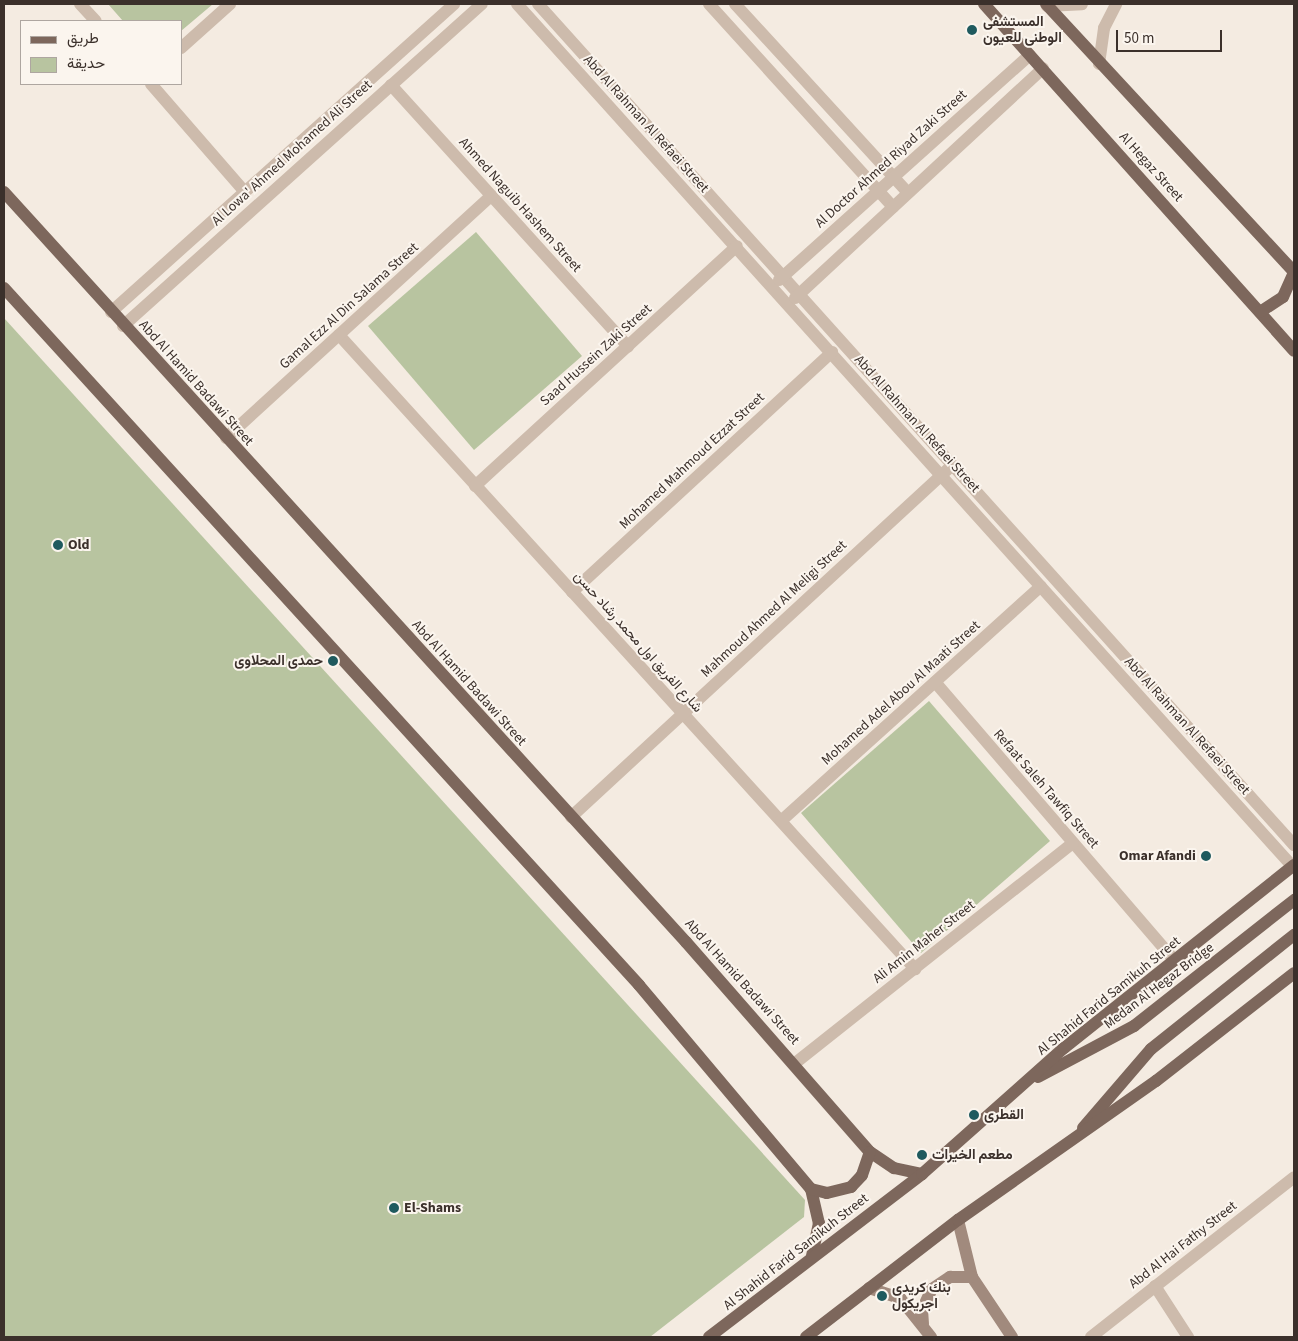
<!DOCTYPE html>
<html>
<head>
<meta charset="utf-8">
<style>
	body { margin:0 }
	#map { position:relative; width:1298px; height:1341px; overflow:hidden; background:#f4ebe1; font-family:"Source Sans 3",Vazirmatn,sans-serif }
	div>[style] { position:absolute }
	.green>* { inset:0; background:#b8c4a0 }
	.minor>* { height:12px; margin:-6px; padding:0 6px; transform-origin:6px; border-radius:6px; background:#cdbbac }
	.secondary>* { height:12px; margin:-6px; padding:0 6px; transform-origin:6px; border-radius:6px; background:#a18a7d }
	.primary>* { height:12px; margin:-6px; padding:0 6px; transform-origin:6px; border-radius:6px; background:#7d675c }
	.dots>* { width:14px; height:14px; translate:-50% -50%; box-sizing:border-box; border:2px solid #fbf5ee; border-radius:50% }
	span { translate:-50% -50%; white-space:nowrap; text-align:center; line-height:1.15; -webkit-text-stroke:4px #fbf5ee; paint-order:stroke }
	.poi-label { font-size:14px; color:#3b302b; font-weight:700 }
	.left { translate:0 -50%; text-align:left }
	.right { translate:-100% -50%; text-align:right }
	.street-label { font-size:14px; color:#3b302b }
	.frame { position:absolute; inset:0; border:5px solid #3b302b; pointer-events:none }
	.legend { position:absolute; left:20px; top:20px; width:162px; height:65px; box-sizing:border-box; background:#fbf5ee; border:1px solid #aea6a0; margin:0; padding:6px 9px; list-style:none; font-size:15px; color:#3b302b }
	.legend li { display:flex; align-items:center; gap:10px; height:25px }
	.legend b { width:25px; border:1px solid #aea6a0 }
	.scale { position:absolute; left:1116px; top:30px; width:106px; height:22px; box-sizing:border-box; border:2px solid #3b302b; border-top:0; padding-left:6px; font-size:15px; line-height:18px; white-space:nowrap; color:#3b302b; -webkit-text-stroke:4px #fbf5ee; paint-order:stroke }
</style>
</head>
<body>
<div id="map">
	<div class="green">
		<i style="clip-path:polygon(108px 4px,213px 4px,181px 31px,181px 21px,123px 21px)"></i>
		<i style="clip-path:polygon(476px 232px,582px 356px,474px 450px,368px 326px)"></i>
		<i style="clip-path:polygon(4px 318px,805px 1200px,804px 1217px,650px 1337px,4px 1337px)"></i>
		<i style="clip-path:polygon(929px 701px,1050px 841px,921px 953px,801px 813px)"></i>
	</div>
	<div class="minor">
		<i style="left:80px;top:4px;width:23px;rotate:47deg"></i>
		<i style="left:517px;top:4px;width:1161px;rotate:48.04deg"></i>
		<i style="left:538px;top:4px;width:1131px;rotate:48.05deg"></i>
		<i style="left:709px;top:4px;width:274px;rotate:47.8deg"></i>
		<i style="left:735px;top:4px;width:256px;rotate:47.5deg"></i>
		<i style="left:1047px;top:6px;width:35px;rotate:-3deg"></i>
		<i style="left:181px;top:48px;width:66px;rotate:-41.9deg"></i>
		<i style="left:1099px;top:64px;width:36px;rotate:-82deg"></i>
		<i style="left:1104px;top:28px;width:27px;rotate:-63deg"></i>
		<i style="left:151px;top:84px;width:143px;rotate:49deg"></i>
		<i style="left:391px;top:85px;width:353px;rotate:47.8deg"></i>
		<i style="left:779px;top:280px;width:337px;rotate:-41.9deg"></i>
		<i style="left:795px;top:298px;width:338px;rotate:-42.8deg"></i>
		<i style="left:111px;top:312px;width:461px;rotate:-41.9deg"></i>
		<i style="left:123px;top:326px;width:482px;rotate:-41.9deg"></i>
		<i style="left:339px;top:335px;width:857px;rotate:47.74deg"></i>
		<i style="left:226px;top:438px;width:359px;rotate:-42.4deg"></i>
		<i style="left:475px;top:486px;width:355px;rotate:-42.5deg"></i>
		<i style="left:572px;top:592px;width:354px;rotate:-42.7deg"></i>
		<i style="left:935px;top:682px;width:368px;rotate:49.3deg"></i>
		<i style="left:571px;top:817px;width:513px;rotate:-42.71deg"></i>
		<i style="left:781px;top:821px;width:350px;rotate:-42.1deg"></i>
		<i style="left:794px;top:1064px;width:356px;rotate:-38.4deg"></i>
		<i style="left:1155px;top:1286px;width:61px;rotate:57.1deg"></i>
		<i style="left:1091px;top:1337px;width:258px;rotate:-38.2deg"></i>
	</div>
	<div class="secondary">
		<i style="left:958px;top:1220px;width:59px;rotate:76.2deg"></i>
		<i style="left:972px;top:1277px;width:72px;rotate:56.3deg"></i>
		<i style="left:869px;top:1288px;width:33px;rotate:18deg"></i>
		<i style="left:900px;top:1298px;width:50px;rotate:51.5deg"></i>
		<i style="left:923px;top:1324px;width:14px;rotate:-94deg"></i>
		<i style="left:922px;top:1310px;width:23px;rotate:-65deg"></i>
		<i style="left:932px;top:1289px;width:22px;rotate:-34deg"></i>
		<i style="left:950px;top:1277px;width:22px"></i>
	</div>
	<div class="primary">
		<i style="left:984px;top:4px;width:465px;rotate:48.2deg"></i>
		<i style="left:1046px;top:4px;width:365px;rotate:47.2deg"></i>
		<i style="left:4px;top:192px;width:1014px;rotate:47.72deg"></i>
		<i style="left:686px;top:942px;width:279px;rotate:48.8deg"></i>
		<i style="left:870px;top:1152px;width:29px;rotate:34deg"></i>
		<i style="left:894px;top:1168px;width:29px;rotate:12deg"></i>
		<i style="left:4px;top:288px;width:943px;rotate:47.66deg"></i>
		<i style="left:639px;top:985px;width:267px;rotate:49.9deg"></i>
		<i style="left:811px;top:1189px;width:35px;rotate:77deg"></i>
		<i style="left:819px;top:1223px;width:35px;rotate:102deg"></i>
		<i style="left:1260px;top:312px;width:27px;rotate:-33deg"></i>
		<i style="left:1283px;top:297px;width:27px;rotate:-66deg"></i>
		<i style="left:1038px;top:1077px;width:109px;rotate:-28deg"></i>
		<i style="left:1134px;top:1026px;width:204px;rotate:-38.2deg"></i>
		<i style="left:1083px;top:1128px;width:104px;rotate:-49.3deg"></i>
		<i style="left:1151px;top:1049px;width:183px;rotate:-38.6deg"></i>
		<i style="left:811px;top:1189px;width:16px;rotate:14deg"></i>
		<i style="left:827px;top:1193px;width:25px;rotate:-14deg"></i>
		<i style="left:851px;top:1187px;width:16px;rotate:-47deg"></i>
		<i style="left:862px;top:1175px;width:24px;rotate:-71deg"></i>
		<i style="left:709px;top:1337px;width:268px;rotate:-37.4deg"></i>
		<i style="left:922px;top:1174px;width:190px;rotate:-41.6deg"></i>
		<i style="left:1064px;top:1048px;width:294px;rotate:-38.5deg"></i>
		<i style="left:806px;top:1337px;width:192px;rotate:-37.6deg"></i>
		<i style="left:958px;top:1220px;width:242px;rotate:-35.1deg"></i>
		<i style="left:1156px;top:1081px;width:175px;rotate:-38deg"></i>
	</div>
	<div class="dots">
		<i style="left:972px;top:30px;background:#1f5a5e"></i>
		<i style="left:58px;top:545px;background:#1f5a5e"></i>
		<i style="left:333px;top:661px;background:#1f5a5e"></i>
		<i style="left:1206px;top:856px;background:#1f5a5e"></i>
		<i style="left:974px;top:1115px;background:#1f5a5e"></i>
		<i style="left:922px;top:1155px;background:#1f5a5e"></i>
		<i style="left:394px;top:1208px;background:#1f5a5e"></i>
		<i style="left:882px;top:1296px;background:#1f5a5e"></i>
	</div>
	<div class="poi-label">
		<span class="left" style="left:983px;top:30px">المستشفى<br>الوطنى للعيون</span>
		<span class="left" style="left:68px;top:545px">Old</span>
		<span class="right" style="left:323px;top:661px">حمدى المحلاوى</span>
		<span class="right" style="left:1196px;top:856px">Omar Afandi</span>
		<span class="left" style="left:984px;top:1115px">القطرى</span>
		<span class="left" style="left:932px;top:1155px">مطعم الخيرات</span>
		<span class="left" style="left:404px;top:1208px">El-Shams</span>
		<span class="left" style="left:892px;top:1296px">بنك كريدى<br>اجريكول</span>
	</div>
	<div class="street-label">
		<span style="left:646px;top:124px;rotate:48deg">Abd Al Rahman Al Refaei Street</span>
		<span style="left:292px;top:153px;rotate:-42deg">Al Lowa' Ahmed Mohamed Ali Street</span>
		<span style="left:891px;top:159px;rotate:-42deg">Al Doctor Ahmed Riyad Zaki Street</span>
		<span style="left:1151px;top:167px;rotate:48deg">Al Hegaz Street</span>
		<span style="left:520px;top:205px;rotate:48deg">Ahmed Naguib Hashem Street</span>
		<span style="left:349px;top:306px;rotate:-42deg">Gamal Ezz Al Din Salama Street</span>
		<span style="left:596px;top:355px;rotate:-42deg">Saad Hussein Zaki Street</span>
		<span style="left:196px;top:383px;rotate:48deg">Abd Al Hamid Badawi Street</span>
		<span style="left:917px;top:424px;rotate:48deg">Abd Al Rahman Al Refaei Street</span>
		<span style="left:692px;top:461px;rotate:-43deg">Mohamed Mahmoud Ezzat Street</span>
		<span style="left:774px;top:609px;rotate:-43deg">Mahmoud Ahmed Al Meligi Street</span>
		<span style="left:638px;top:642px;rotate:48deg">شارع الفريق اول محمد رشاد حسن</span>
		<span style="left:469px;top:683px;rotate:48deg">Abd Al Hamid Badawi Street</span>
		<span style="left:901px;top:693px;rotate:-42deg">Mohamed Adel Abou Al Maati Street</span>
		<span style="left:1187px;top:726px;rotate:48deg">Abd Al Rahman Al Refaei Street</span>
		<span style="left:1046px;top:789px;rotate:49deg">Refaat Saleh Tawfiq Street</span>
		<span style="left:924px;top:942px;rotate:-38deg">Ali Amin Maher Street</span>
		<span style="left:742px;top:982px;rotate:48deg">Abd Al Hamid Badawi Street</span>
		<span style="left:1159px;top:986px;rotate:-37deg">Medan Al Hegaz Bridge</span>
		<span style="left:1109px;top:996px;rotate:-39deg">Al Shahid Farid Samikuh Street</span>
		<span style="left:1183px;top:1245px;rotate:-38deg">Abd Al Hai Fathy Street</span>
		<span style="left:796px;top:1252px;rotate:-38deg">Al Shahid Farid Samikuh Street</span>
	</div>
	<div class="frame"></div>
	<ul class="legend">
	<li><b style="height:6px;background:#7d675c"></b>طريق</li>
	<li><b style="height:14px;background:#b8c4a0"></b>حديقة</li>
	</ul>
	<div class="scale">50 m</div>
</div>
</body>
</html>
